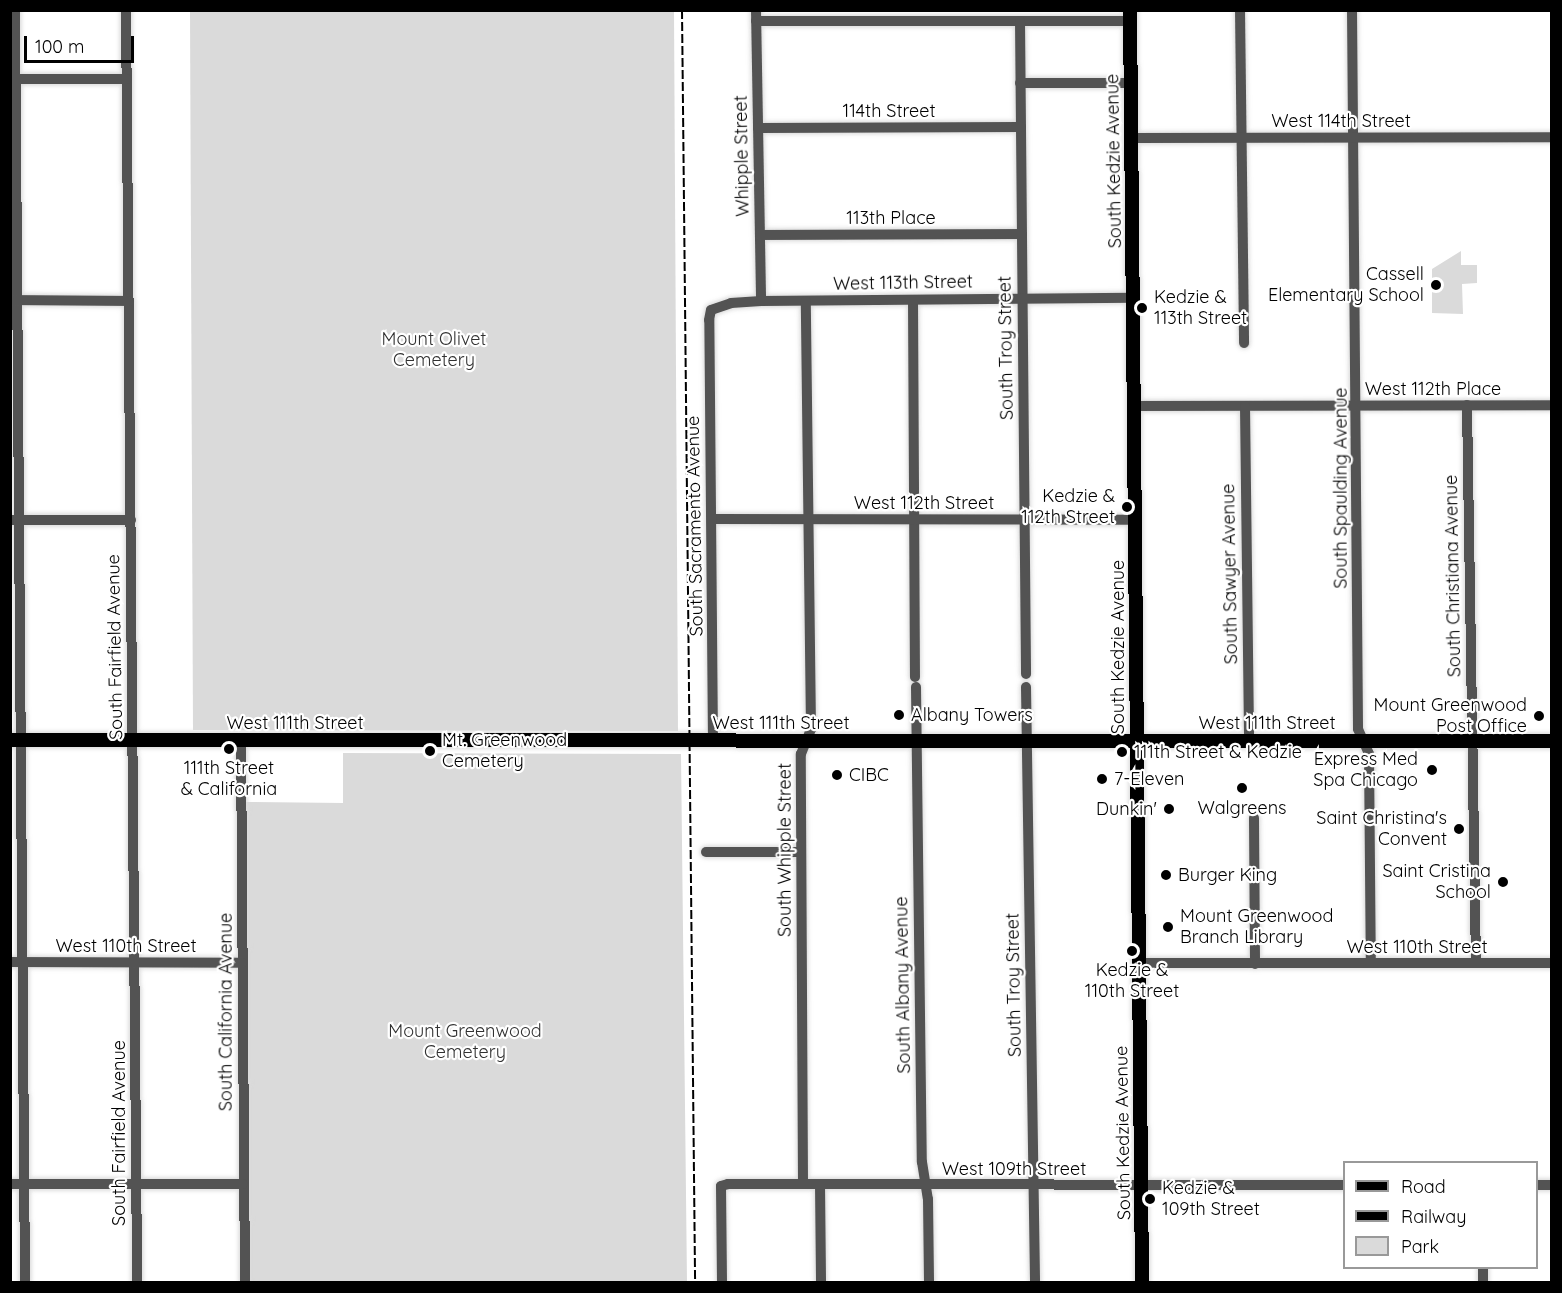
<!DOCTYPE html>
<html>
<head>
<meta charset="utf-8">
<style>
	body { margin:0 }
	#map { position:relative; width:1562px; height:1293px; overflow:hidden; background:#fff; font-family:Quicksand,sans-serif }
	div>[style] { position:absolute }
	.green>* { inset:0; background:#dadada }
	.roads { filter:drop-shadow(0 0 2px #dbdbdb) drop-shadow(0 0 2px #dbdbdb) }
	.minor>* { height:10px; margin:-5px; padding:0 5px; transform-origin:5px; border-radius:5px; background:#535353 }
	.major>* { height:14px; margin:-7px; padding:0 7px; transform-origin:7px; border-radius:7px; background:#000 }
	.rail>* { height:2px; margin-top:-1px; transform-origin:0; background:repeating-linear-gradient(90deg,#000 0 9px,transparent 0 12px) }
	.dots>* { width:16px; height:16px; translate:-50% -50%; box-sizing:border-box; border:3px solid #fff; border-radius:50% }
	span { translate:-50% -50%; white-space:nowrap; text-align:center; line-height:1.15; -webkit-text-stroke:4.5px #fff; paint-order:stroke }
	.street-label { font-size:18px; color:#000 }
	.poi-label { font-size:18px; color:#000 }
	.right { translate:-100% -50%; text-align:right }
	.left { translate:0 -50%; text-align:left }
	.park-label { font-size:18px; color:#313131 }
	.frame { position:absolute; inset:0; border:12px solid #000; pointer-events:none }
	.legend { position:absolute; left:1343px; top:1161px; width:195px; height:108px; box-sizing:border-box; background:#fff; border:2px solid #999; margin:0; padding:8px 10px; list-style:none; font-size:18px; color:#000 }
	.legend li { display:flex; align-items:center; gap:12px; height:30px }
	.legend b { width:30px; border:2px solid #999 }
	.scale { position:absolute; left:24px; top:36px; width:110px; height:27px; box-sizing:border-box; border:3px solid #000; border-top:0; padding-left:8px; font-size:18px; line-height:21px; white-space:nowrap; color:#000; -webkit-text-stroke:4px #fff; paint-order:stroke }
</style>
</head>
<body>
<div id="map">
	<div class="green">
		<i style="clip-path:polygon(190px 11px,674px 11px,678px 731px,193px 730px)"></i>
		<i style="clip-path:polygon(1461px 251px,1461px 265px,1477px 265px,1477px 283px,1462px 284px,1463px 314px,1432px 313px,1432px 269px)"></i>
		<i style="clip-path:polygon(343px 753px,681px 754px,687px 1282px,248px 1282px,244px 802px,343px 803px)"></i>
	</div>
	<div class="roads">
		<div class="minor">
			<i style="left:15px;top:10px;width:1272px;rotate:89.55deg"></i>
			<i style="left:126px;top:10px;width:1272px;rotate:89.5deg"></i>
			<i style="left:756px;top:10px;width:291px;rotate:89deg"></i>
			<i style="left:1240px;top:10px;width:333px;rotate:89.3deg"></i>
			<i style="left:1352px;top:10px;width:719px;rotate:89.52deg"></i>
			<i style="left:1358px;top:729px;width:27px;rotate:66deg"></i>
			<i style="left:1369px;top:754px;width:209px;rotate:89.5deg"></i>
			<i style="left:756px;top:21px;width:375px"></i>
			<i style="left:1020px;top:21px;width:653px;rotate:89.47deg"></i>
			<i style="left:11px;top:79px;width:116px"></i>
			<i style="left:1020px;top:83px;width:111px"></i>
			<i style="left:758px;top:128px;width:263px;rotate:-0.2deg"></i>
			<i style="left:1132px;top:138px;width:420px;rotate:-0.1deg"></i>
			<i style="left:760px;top:235px;width:262px;rotate:-0.2deg"></i>
			<i style="left:11px;top:300px;width:118px;rotate:0.5deg"></i>
			<i style="left:913px;top:300px;width:377px;rotate:89.7deg"></i>
			<i style="left:1467px;top:405px;width:558px;rotate:89.08deg"></i>
			<i style="left:1134px;top:406px;width:418px;rotate:-0.1deg"></i>
			<i style="left:1245px;top:406px;width:335px;rotate:89.3deg"></i>
			<i style="left:712px;top:519px;width:423px;rotate:0.1deg"></i>
			<i style="left:10px;top:520px;width:121px"></i>
			<i style="left:916px;top:687px;width:475px;rotate:89.3deg"></i>
			<i style="left:922px;top:1162px;width:37px;rotate:81deg"></i>
			<i style="left:928px;top:1199px;width:83px;rotate:89.3deg"></i>
			<i style="left:1026px;top:687px;width:595px;rotate:89.13deg"></i>
			<i style="left:241px;top:741px;width:541px;rotate:89.58deg"></i>
			<i style="left:713px;top:742px;width:422px;rotate:-90.5deg"></i>
			<i style="left:709px;top:320px;width:10px;rotate:-79deg"></i>
			<i style="left:711px;top:310px;width:21px;rotate:-19deg"></i>
			<i style="left:731px;top:303px;width:30px;rotate:-4deg"></i>
			<i style="left:761px;top:301px;width:372px;rotate:-0.5deg"></i>
			<i style="left:1254px;top:818px;width:146px;rotate:89.6deg"></i>
			<i style="left:706px;top:852px;width:94px"></i>
			<i style="left:10px;top:962px;width:232px;rotate:0.2deg"></i>
			<i style="left:1139px;top:963px;width:413px"></i>
			<i style="left:10px;top:1184px;width:233px"></i>
			<i style="left:803px;top:1184px;width:430px;rotate:-90.3deg"></i>
			<i style="left:801px;top:754px;width:27px;rotate:-68deg"></i>
			<i style="left:811px;top:729px;width:428px;rotate:-90.7deg"></i>
			<i style="left:820px;top:1184px;width:98px;rotate:89.4deg"></i>
			<i style="left:1536px;top:1185px;width:16px"></i>
			<i style="left:1483px;top:1268px;width:14px;rotate:90deg"></i>
			<i style="left:722px;top:1282px;width:96px;rotate:-90.6deg"></i>
			<i style="left:721px;top:1186px;width:7px;rotate:-16deg"></i>
			<i style="left:728px;top:1184px;width:616px;rotate:0.09deg"></i>
		</div>
		<div class="major">
			<i style="left:1130px;top:10px;width:1272px;rotate:89.46deg"></i>
			<i style="left:10px;top:740px;width:1542px;rotate:0.04deg"></i>
		</div>
	</div>
	<div class="rail">
		<i style="left:682px;top:10px;width:1272px;rotate:89.41deg"></i>
	</div>
	<div class="dots">
		<i style="left:1436px;top:285px;background:#000"></i>
		<i style="left:1142px;top:308px;background:#000"></i>
		<i style="left:1127px;top:507px;background:#000"></i>
		<i style="left:899px;top:715px;background:#000"></i>
		<i style="left:1539px;top:716px;background:#000"></i>
		<i style="left:229px;top:749px;background:#000"></i>
		<i style="left:430px;top:751px;background:#000"></i>
		<i style="left:1122px;top:752px;background:#000"></i>
		<i style="left:1432px;top:770px;background:#000"></i>
		<i style="left:837px;top:775px;background:#000"></i>
		<i style="left:1102px;top:779px;background:#000"></i>
		<i style="left:1242px;top:788px;background:#000"></i>
		<i style="left:1169px;top:809px;background:#000"></i>
		<i style="left:1459px;top:829px;background:#000"></i>
		<i style="left:1166px;top:875px;background:#000"></i>
		<i style="left:1503px;top:882px;background:#000"></i>
		<i style="left:1168px;top:927px;background:#000"></i>
		<i style="left:1132px;top:951px;background:#000"></i>
		<i style="left:1150px;top:1199px;background:#000"></i>
	</div>
	<div class="street-label">
		<span style="left:889px;top:111px">114th Street</span>
		<span style="left:1341px;top:121px">West 114th Street</span>
		<span style="left:742px;top:156px;rotate:-91deg">Whipple Street</span>
		<span style="left:1114px;top:161px;rotate:-91deg">South Kedzie Avenue</span>
		<span style="left:891px;top:218px">113th Place</span>
		<span style="left:903px;top:283px;rotate:-1deg">West 113th Street</span>
		<span style="left:1006px;top:348px;rotate:-91deg">South Troy Street</span>
		<span style="left:1433px;top:389px">West 112th Place</span>
		<span style="left:1341px;top:488px;rotate:-90deg">South Spaulding Avenue</span>
		<span style="left:924px;top:503px">West 112th Street</span>
		<span style="left:695px;top:526px;rotate:-91deg">South Sacramento Avenue</span>
		<span style="left:1230px;top:574px;rotate:-91deg">South Sawyer Avenue</span>
		<span style="left:1453px;top:576px;rotate:-91deg">South Christiana Avenue</span>
		<span style="left:115px;top:647px;rotate:-91deg">South Fairfield Avenue</span>
		<span style="left:1118px;top:647px;rotate:-90deg">South Kedzie Avenue</span>
		<span style="left:295px;top:723px">West 111th Street</span>
		<span style="left:781px;top:723px">West 111th Street</span>
		<span style="left:1267px;top:723px">West 111th Street</span>
		<span style="left:785px;top:850px;rotate:-90deg">South Whipple Street</span>
		<span style="left:126px;top:946px">West 110th Street</span>
		<span style="left:1417px;top:947px">West 110th Street</span>
		<span style="left:903px;top:985px;rotate:-91deg">South Albany Avenue</span>
		<span style="left:1014px;top:985px;rotate:-91deg">South Troy Street</span>
		<span style="left:226px;top:1012px;rotate:-90deg">South California Avenue</span>
		<span style="left:119px;top:1133px;rotate:-90deg">South Fairfield Avenue</span>
		<span style="left:1123px;top:1133px;rotate:-91deg">South Kedzie Avenue</span>
		<span style="left:1014px;top:1169px">West 109th Street</span>
	</div>
	<div class="poi-label">
		<span class="right" style="left:1424px;top:285px">Cassell<br>Elementary School</span>
		<span class="left" style="left:1154px;top:308px">Kedzie &amp;<br>113th Street</span>
		<span class="right" style="left:1115px;top:507px">Kedzie &amp;<br>112th Street</span>
		<span class="right" style="left:1527px;top:716px">Mount Greenwood<br>Post Office</span>
		<span class="left" style="left:911px;top:715px">Albany Towers</span>
		<span class="left" style="left:442px;top:751px">Mt. Greenwood<br>Cemetery</span>
		<span class="left" style="left:1134px;top:752px">111th Street &amp; Kedzie</span>
		<span class="right" style="left:1418px;top:770px">Express Med<br>Spa Chicago</span>
		<span style="left:229px;top:779px">111th Street<br>&amp; California</span>
		<span class="left" style="left:849px;top:775px">CIBC</span>
		<span class="left" style="left:1114px;top:779px">7-Eleven</span>
		<span style="left:1242px;top:808px">Walgreens</span>
		<span class="right" style="left:1157px;top:809px">Dunkin'</span>
		<span class="right" style="left:1447px;top:829px">Saint Christina's<br>Convent</span>
		<span class="right" style="left:1491px;top:882px">Saint Cristina<br>School</span>
		<span class="left" style="left:1178px;top:875px">Burger King</span>
		<span class="left" style="left:1180px;top:927px">Mount Greenwood<br>Branch Library</span>
		<span style="left:1132px;top:981px">Kedzie &amp;<br>110th Street</span>
		<span class="left" style="left:1162px;top:1199px">Kedzie &amp;<br>109th Street</span>
	</div>
	<div class="park-label">
		<span style="left:434px;top:350px">Mount Olivet<br>Cemetery</span>
		<span style="left:465px;top:1042px">Mount Greenwood<br>Cemetery</span>
	</div>
	<div class="frame"></div>
	<ul class="legend">
	<li><b style="height:8px;background:#000"></b>Road</li>
	<li><b style="height:8px;background:#000"></b>Railway</li>
	<li><b style="height:16px;background:#dadada"></b>Park</li>
	</ul>
	<div class="scale">100 m</div>
</div>
</body>
</html>
